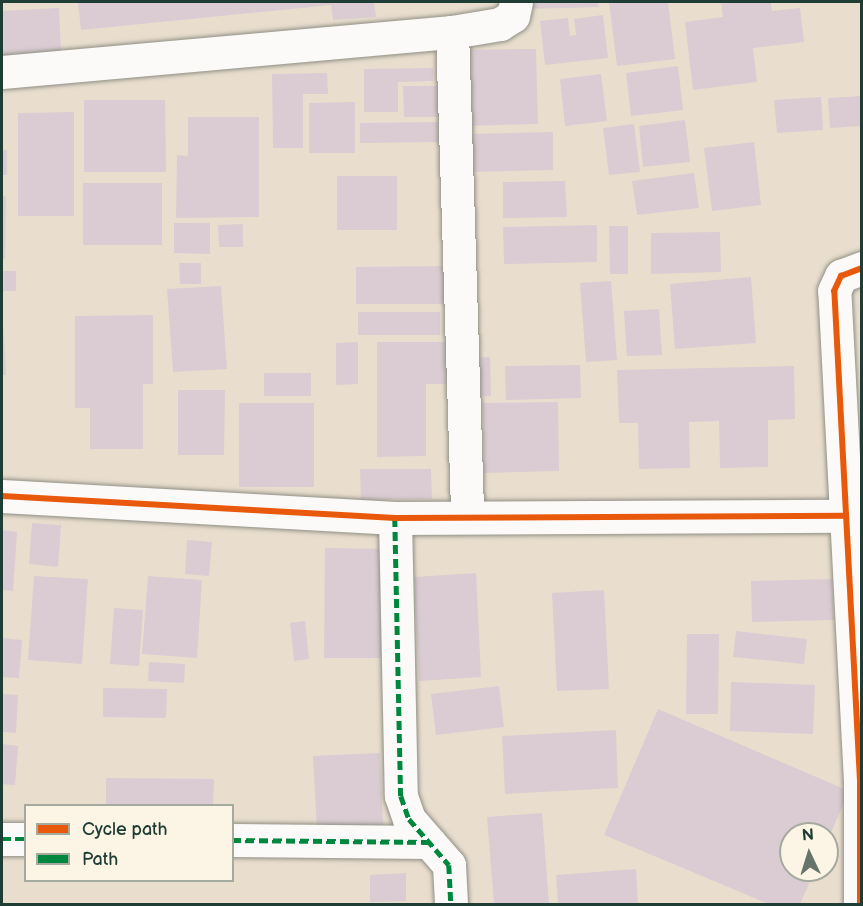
<!DOCTYPE html>
<html>
<head>
<meta charset="utf-8">
<style>
	body { margin:0 }
	#map { position:relative; width:863px; height:906px; overflow:hidden; background:#e9dece; font-family:"Balsamiq Sans",sans-serif }
	div>[style] { position:absolute }
	.building>* { inset:0; background:#daccd2 }
	.roads { filter:drop-shadow(0 0 2px #8f8f85) drop-shadow(0 0 2px #8f8f85) }
	.minor>* { height:33px; margin:-16.5px; padding:0 16.5px; transform-origin:16.5px; border-radius:16.5px; background:#fcfaf8 }
	.quiet>* { height:4.5px; margin-top:-2.25px; transform-origin:0; background:repeating-linear-gradient(90deg,#00873e 0 9px,transparent 0 13.5px) }
	.cycleway>* { height:6px; margin:-3px; padding:0 3px; transform-origin:3px; border-radius:3px; background:#e8590c }
	span { translate:-50% -50%; white-space:nowrap; text-align:center; line-height:1.15; -webkit-text-stroke:6px #fcf5e5; paint-order:stroke }
	.frame { position:absolute; inset:0; border:3px solid #1f3d34; pointer-events:none }
	.legend { position:absolute; left:24px; top:804px; width:210px; height:78px; box-sizing:border-box; background:#fcf5e5; border:2px solid #a4ab9e; margin:0; padding:8px 10px; list-style:none; font-size:18px; color:#1f3d34 }
	.legend li { display:flex; align-items:center; gap:12px; height:30px }
	.legend b { width:30px; border:2px solid #a4ab9e }
	.north { position:absolute; left:779px; top:822px; width:60px; height:60px; box-sizing:border-box; background:#fcf5e5; border:2px solid #a4ab9e; border-radius:50%; rotate:356deg; font-size:16px; font-weight:700; line-height:24px; text-align:center; color:#1f3d34 }
	.north::after { content:''; display:block; margin:auto; width:21px; height:27px; background:#66756a; clip-path:polygon(50% 0,100% 100%,50% 72%,0 100%) }
</style>
</head>
<body>
<div id="map">
	<div class="building">
		<i style="clip-path:polygon(78px 2px,374px 2px,376px 17px,333px 20px,331px 5px,81px 30px)"></i>
		<i style="clip-path:polygon(527px 2px,598px 2px,599px 7px,528px 9px)"></i>
		<i style="clip-path:polygon(609px 2px,668px 2px,675px 59px,617px 66px)"></i>
		<i style="clip-path:polygon(721px 2px,771px 2px,772px 11px,800px 8px,804px 42px,753px 48px,757px 82px,693px 90px,685px 22px,723px 17px)"></i>
		<i style="clip-path:polygon(59px 8px,61px 54px,2px 56px,2px 11px)"></i>
		<i style="clip-path:polygon(603px 15px,608px 58px,545px 65px,540px 21px,568px 18px,570px 36px,576px 35px,574px 19px)"></i>
		<i style="clip-path:polygon(536px 49px,538px 124px,462px 126px,461px 50px)"></i>
		<i style="clip-path:polygon(678px 66px,683px 110px,631px 116px,626px 73px)"></i>
		<i style="clip-path:polygon(433px 68px,433px 81px,398px 82px,398px 112px,364px 112px,364px 69px)"></i>
		<i style="clip-path:polygon(327px 73px,328px 94px,303px 94px,303px 148px,273px 148px,272px 74px)"></i>
		<i style="clip-path:polygon(601px 74px,607px 121px,565px 126px,560px 79px)"></i>
		<i style="clip-path:polygon(403px 86px,440px 86px,440px 117px,404px 117px)"></i>
		<i style="clip-path:polygon(862px 96px,862px 126px,830px 128px,828px 98px)"></i>
		<i style="clip-path:polygon(821px 97px,823px 130px,777px 133px,774px 100px)"></i>
		<i style="clip-path:polygon(84px 100px,165px 100px,166px 172px,84px 172px)"></i>
		<i style="clip-path:polygon(355px 102px,355px 153px,309px 153px,309px 103px)"></i>
		<i style="clip-path:polygon(74px 112px,74px 216px,18px 216px,18px 113px)"></i>
		<i style="clip-path:polygon(188px 117px,259px 117px,259px 217px,176px 218px,177px 155px,188px 156px)"></i>
		<i style="clip-path:polygon(685px 120px,690px 162px,643px 167px,639px 126px)"></i>
		<i style="clip-path:polygon(443px 122px,443px 142px,360px 143px,360px 123px)"></i>
		<i style="clip-path:polygon(634px 124px,640px 172px,609px 175px,603px 128px)"></i>
		<i style="clip-path:polygon(553px 132px,553px 170px,469px 172px,468px 134px)"></i>
		<i style="clip-path:polygon(754px 142px,761px 205px,712px 211px,704px 148px)"></i>
		<i style="clip-path:polygon(2px 150px,7px 150px,7px 175px,2px 175px)"></i>
		<i style="clip-path:polygon(694px 173px,699px 208px,637px 215px,632px 181px)"></i>
		<i style="clip-path:polygon(337px 176px,397px 176px,397px 230px,337px 230px)"></i>
		<i style="clip-path:polygon(565px 181px,567px 217px,503px 218px,503px 182px)"></i>
		<i style="clip-path:polygon(83px 183px,162px 183px,162px 245px,83px 245px)"></i>
		<i style="clip-path:polygon(2px 196px,6px 196px,5px 259px,2px 259px)"></i>
		<i style="clip-path:polygon(174px 223px,210px 223px,210px 254px,174px 253px)"></i>
		<i style="clip-path:polygon(243px 224px,243px 247px,219px 247px,218px 225px)"></i>
		<i style="clip-path:polygon(597px 225px,597px 262px,504px 264px,503px 227px)"></i>
		<i style="clip-path:polygon(609px 226px,628px 226px,628px 274px,610px 274px)"></i>
		<i style="clip-path:polygon(720px 232px,721px 272px,651px 274px,651px 233px)"></i>
		<i style="clip-path:polygon(179px 263px,201px 263px,201px 284px,180px 284px)"></i>
		<i style="clip-path:polygon(448px 266px,448px 304px,356px 304px,356px 267px)"></i>
		<i style="clip-path:polygon(2px 271px,16px 271px,16px 291px,2px 291px)"></i>
		<i style="clip-path:polygon(751px 277px,756px 343px,675px 349px,670px 284px)"></i>
		<i style="clip-path:polygon(611px 281px,617px 360px,586px 362px,580px 283px)"></i>
		<i style="clip-path:polygon(221px 286px,227px 369px,173px 372px,167px 289px)"></i>
		<i style="clip-path:polygon(2px 304px,6px 375px,2px 375px)"></i>
		<i style="clip-path:polygon(659px 309px,662px 355px,627px 356px,624px 311px)"></i>
		<i style="clip-path:polygon(358px 312px,440px 312px,440px 335px,358px 335px)"></i>
		<i style="clip-path:polygon(153px 315px,153px 384px,143px 384px,143px 449px,90px 449px,90px 408px,75px 408px,75px 316px)"></i>
		<i style="clip-path:polygon(358px 342px,358px 384px,336px 385px,336px 343px)"></i>
		<i style="clip-path:polygon(377px 342px,453px 342px,453px 384px,426px 384px,426px 456px,377px 457px)"></i>
		<i style="clip-path:polygon(490px 357px,491px 396px,468px 397px,467px 358px)"></i>
		<i style="clip-path:polygon(580px 365px,581px 398px,506px 400px,505px 366px)"></i>
		<i style="clip-path:polygon(794px 366px,795px 419px,768px 420px,768px 467px,720px 468px,719px 421px,689px 422px,690px 468px,639px 469px,638px 423px,619px 423px,617px 370px)"></i>
		<i style="clip-path:polygon(264px 373px,311px 373px,311px 396px,264px 396px)"></i>
		<i style="clip-path:polygon(178px 390px,225px 390px,224px 455px,178px 455px)"></i>
		<i style="clip-path:polygon(558px 402px,559px 471px,484px 473px,483px 403px)"></i>
		<i style="clip-path:polygon(239px 403px,314px 403px,314px 487px,239px 487px)"></i>
		<i style="clip-path:polygon(360px 469px,431px 469px,432px 499px,361px 500px)"></i>
		<i style="clip-path:polygon(32px 523px,61px 525px,58px 567px,29px 564px)"></i>
		<i style="clip-path:polygon(2px 530px,17px 532px,13px 591px,2px 590px)"></i>
		<i style="clip-path:polygon(187px 540px,212px 542px,209px 576px,185px 574px)"></i>
		<i style="clip-path:polygon(325px 548px,384px 549px,384px 658px,324px 658px)"></i>
		<i style="clip-path:polygon(476px 573px,481px 677px,419px 681px,414px 577px)"></i>
		<i style="clip-path:polygon(34px 576px,88px 579px,82px 664px,28px 660px)"></i>
		<i style="clip-path:polygon(148px 576px,202px 580px,197px 658px,142px 654px)"></i>
		<i style="clip-path:polygon(832px 579px,834px 620px,752px 622px,751px 581px)"></i>
		<i style="clip-path:polygon(604px 590px,609px 689px,557px 691px,552px 593px)"></i>
		<i style="clip-path:polygon(114px 608px,143px 610px,139px 666px,110px 664px)"></i>
		<i style="clip-path:polygon(305px 621px,309px 659px,294px 661px,290px 623px)"></i>
		<i style="clip-path:polygon(736px 631px,807px 639px,804px 664px,733px 657px)"></i>
		<i style="clip-path:polygon(687px 634px,719px 634px,718px 714px,686px 714px)"></i>
		<i style="clip-path:polygon(2px 638px,22px 640px,19px 678px,2px 677px)"></i>
		<i style="clip-path:polygon(149px 662px,185px 664px,184px 683px,148px 681px)"></i>
		<i style="clip-path:polygon(731px 682px,815px 685px,813px 734px,730px 731px)"></i>
		<i style="clip-path:polygon(499px 686px,504px 727px,436px 735px,431px 694px)"></i>
		<i style="clip-path:polygon(103px 688px,167px 689px,166px 718px,103px 717px)"></i>
		<i style="clip-path:polygon(2px 694px,18px 695px,16px 733px,2px 732px)"></i>
		<i style="clip-path:polygon(658px 709px,849px 791px,827px 842px,827px 834px,791px 834px,791px 870px,815px 870px,800px 904px,769px 904px,604px 835px)"></i>
		<i style="clip-path:polygon(616px 730px,618px 788px,505px 794px,502px 736px)"></i>
		<i style="clip-path:polygon(2px 744px,18px 746px,15px 785px,2px 784px)"></i>
		<i style="clip-path:polygon(380px 753px,383px 826px,317px 830px,313px 756px)"></i>
		<i style="clip-path:polygon(106px 778px,214px 779px,213px 806px,106px 806px)"></i>
		<i style="clip-path:polygon(542px 813px,549px 904px,494px 904px,487px 817px)"></i>
		<i style="clip-path:polygon(636px 869px,638px 904px,558px 904px,556px 875px)"></i>
		<i style="clip-path:polygon(406px 873px,406px 901px,370px 902px,370px 875px)"></i>
	</div>
	<div class="roads">
		<div class="minor">
			<i style="left:452px;top:32px;width:485px;rotate:88.2deg"></i>
			<i style="left:2px;top:72px;width:452px;rotate:-5.1deg"></i>
			<i style="left:452px;top:32px;width:49px;rotate:-9.5deg"></i>
			<i style="left:500px;top:24px;width:15px;rotate:-32deg"></i>
			<i style="left:513px;top:16px;width:14px;rotate:-78deg"></i>
			<i style="left:2px;top:496px;width:394px;rotate:3.2deg"></i>
			<i style="left:395px;top:518px;width:451px;rotate:-0.3deg"></i>
			<i style="left:395px;top:518px;width:278px;rotate:88.8deg"></i>
			<i style="left:401px;top:796px;width:24px;rotate:71deg"></i>
			<i style="left:409px;top:819px;width:61px;rotate:49deg"></i>
			<i style="left:449px;top:865px;width:39px;rotate:87deg"></i>
			<i style="left:2px;top:839px;width:24px"></i>
			<i style="left:232px;top:840px;width:197px;rotate:0.6deg"></i>
			<i style="left:860px;top:904px;width:123px;rotate:-90deg"></i>
			<i style="left:860px;top:781px;width:491px;rotate:-93deg"></i>
			<i style="left:834px;top:291px;width:17px;rotate:-65deg"></i>
			<i style="left:841px;top:276px;width:22px;rotate:-21deg"></i>
		</div>
	</div>
	<div class="quiet">
		<i style="left:395px;top:518px;width:278px;rotate:88.8deg"></i>
		<i style="left:401px;top:796px;width:24px;rotate:71deg"></i>
		<i style="left:409px;top:819px;width:61px;rotate:49deg"></i>
		<i style="left:449px;top:865px;width:39px;rotate:87deg"></i>
		<i style="left:2px;top:839px;width:24px"></i>
		<i style="left:232px;top:840px;width:197px;rotate:0.6deg"></i>
	</div>
	<div class="cycleway">
		<i style="left:2px;top:496px;width:394px;rotate:3.2deg"></i>
		<i style="left:395px;top:518px;width:451px;rotate:-0.3deg"></i>
		<i style="left:860px;top:904px;width:123px;rotate:-90deg"></i>
		<i style="left:860px;top:781px;width:491px;rotate:-93deg"></i>
		<i style="left:834px;top:291px;width:17px;rotate:-65deg"></i>
		<i style="left:841px;top:276px;width:22px;rotate:-21deg"></i>
	</div>
	<div class="frame"></div>
	<ul class="legend">
	<li><b style="height:8px;background:#e8590c"></b>Cycle path</li>
	<li><b style="height:8px;background:#00873e"></b>Path</li>
	</ul>
	<div class="north">N</div>
</div>
</body>
</html>
